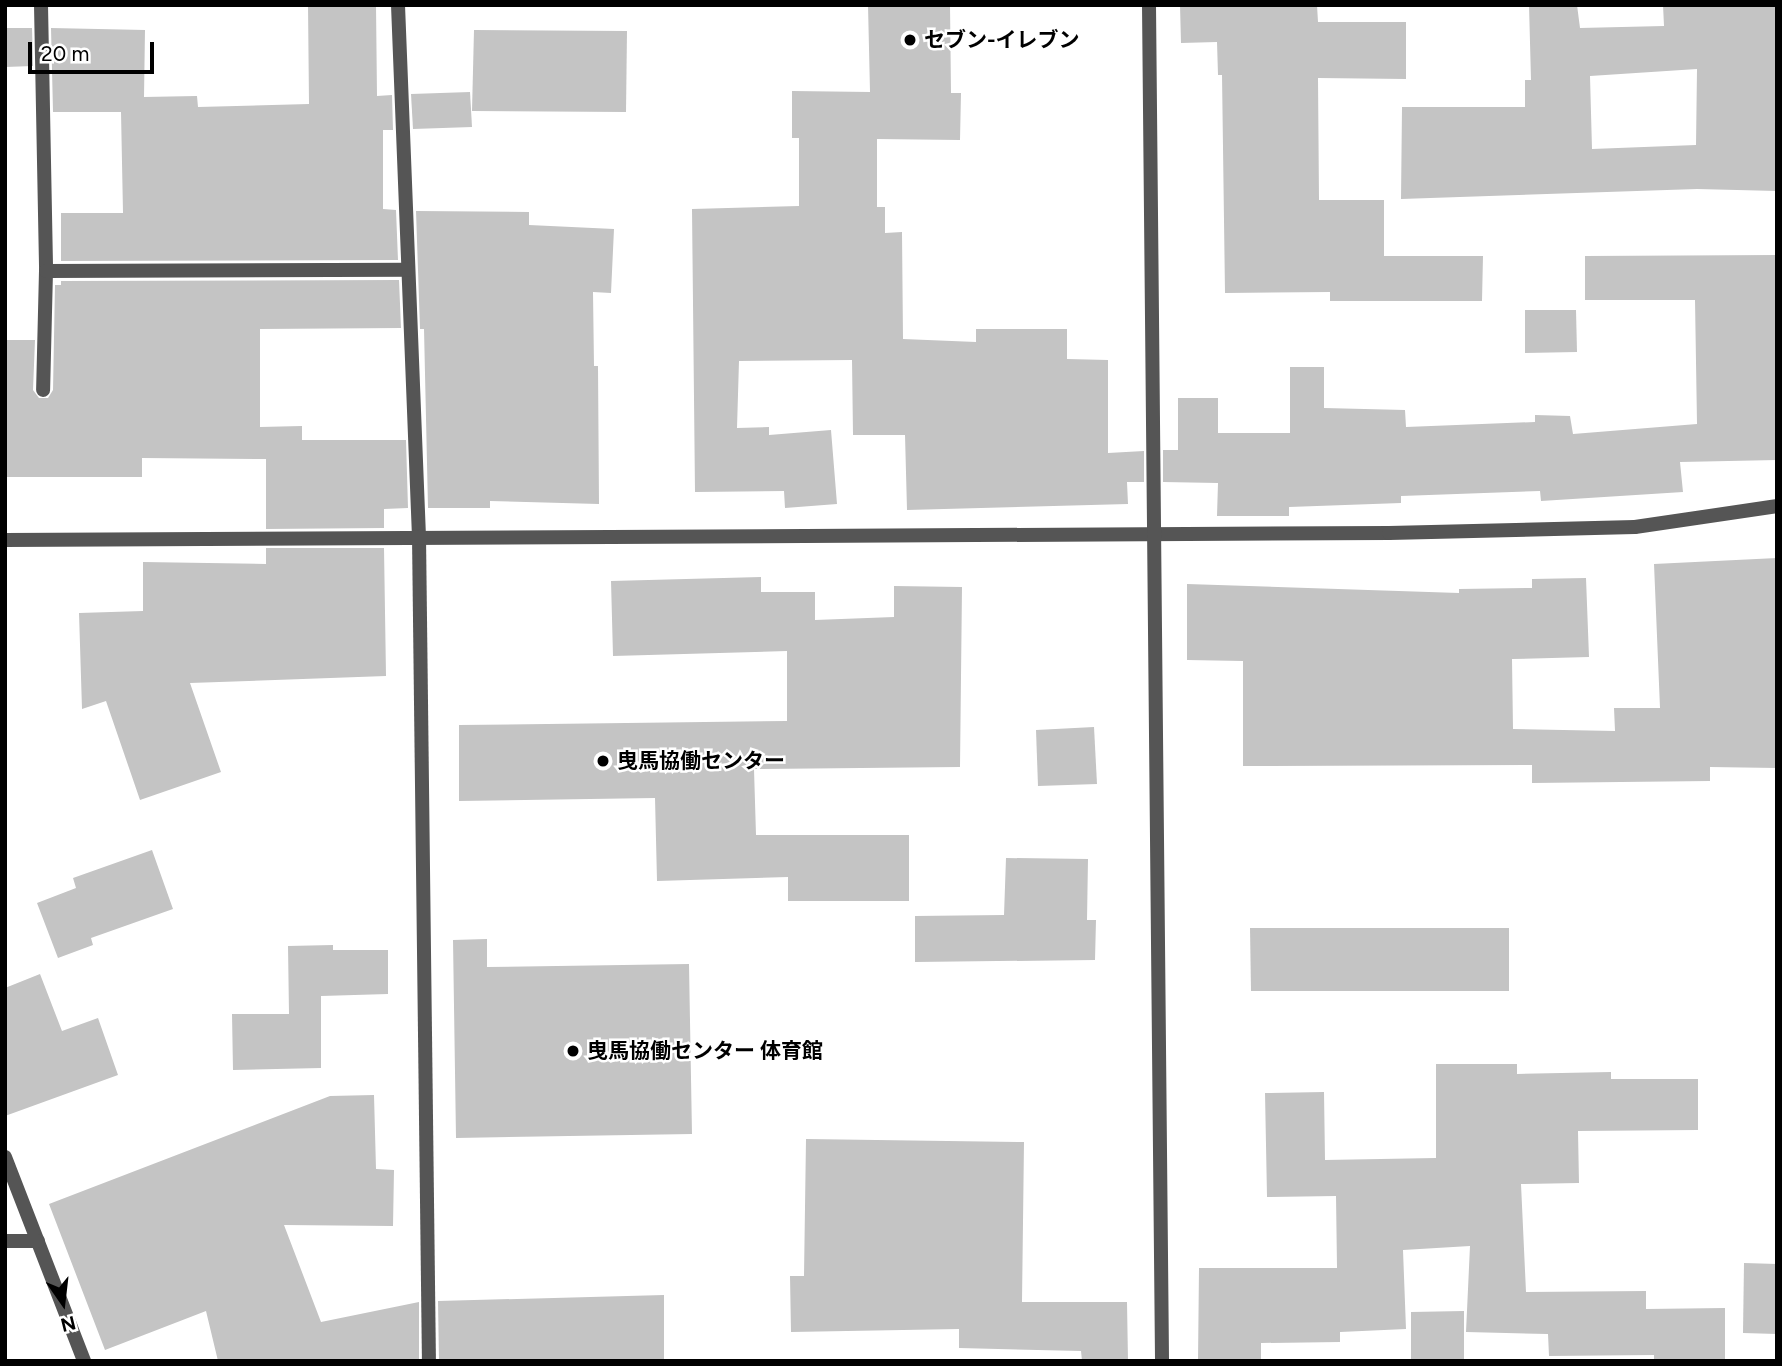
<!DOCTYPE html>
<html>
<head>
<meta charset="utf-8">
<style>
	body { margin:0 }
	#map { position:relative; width:1782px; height:1366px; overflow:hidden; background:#fff; font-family:Figtree,"Noto Sans JP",sans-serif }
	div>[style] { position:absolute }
	.building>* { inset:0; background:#c4c4c4 }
	.minor>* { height:14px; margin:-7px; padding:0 7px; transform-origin:7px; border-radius:7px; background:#555 }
	.tertiary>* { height:14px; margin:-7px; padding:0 7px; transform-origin:7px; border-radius:7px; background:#555 }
	.dots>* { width:19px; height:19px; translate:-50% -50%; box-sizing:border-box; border:4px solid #fff; border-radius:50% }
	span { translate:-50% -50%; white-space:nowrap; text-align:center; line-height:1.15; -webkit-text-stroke:5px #fff; paint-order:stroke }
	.poi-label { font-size:21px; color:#000; font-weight:700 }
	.left { translate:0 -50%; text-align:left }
	.frame { position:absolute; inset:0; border:7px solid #000; pointer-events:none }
	.north { position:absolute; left:28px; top:1268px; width:70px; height:70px; -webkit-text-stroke:5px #fff; paint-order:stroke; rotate:166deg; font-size:19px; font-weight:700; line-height:28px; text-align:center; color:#000 }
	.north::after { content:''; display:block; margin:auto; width:24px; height:32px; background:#000; clip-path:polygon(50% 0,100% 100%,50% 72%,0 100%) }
	.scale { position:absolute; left:28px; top:42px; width:126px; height:32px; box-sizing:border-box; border:4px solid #000; border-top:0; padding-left:9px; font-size:21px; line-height:24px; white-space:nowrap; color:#000; -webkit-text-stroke:5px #fff; paint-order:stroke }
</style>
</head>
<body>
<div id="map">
	<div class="building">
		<i style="clip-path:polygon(308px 5px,376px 5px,377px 96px,392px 95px,393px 130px,383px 130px,383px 209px,396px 210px,398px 260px,61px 261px,61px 213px,123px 213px,121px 112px,53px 112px,51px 28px,145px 30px,144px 97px,197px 96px,198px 107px,309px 104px)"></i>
		<i style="clip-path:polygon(868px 5px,950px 5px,951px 93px,961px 93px,960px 140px,877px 139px,877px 207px,885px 207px,885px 233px,902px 232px,903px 339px,976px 342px,976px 329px,1067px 329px,1067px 359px,1108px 360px,1108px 453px,1144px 451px,1144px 482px,1127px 482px,1128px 504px,907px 510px,905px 435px,853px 435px,852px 360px,739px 361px,737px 428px,769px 427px,769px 435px,831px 430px,837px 504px,785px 508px,784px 491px,695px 492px,692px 209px,799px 206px,799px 138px,792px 138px,792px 91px,870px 92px)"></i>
		<i style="clip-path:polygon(1180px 5px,1317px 5px,1318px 22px,1406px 22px,1406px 79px,1318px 78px,1319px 200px,1384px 200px,1384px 256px,1483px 256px,1482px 301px,1330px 301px,1330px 292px,1225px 293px,1222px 75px,1218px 75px,1217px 42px,1181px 43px)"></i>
		<i style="clip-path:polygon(evenodd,1529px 5px,1577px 5px,1580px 28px,1664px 26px,1663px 5px,1777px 5px,1777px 191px,1697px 189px,1401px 199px,1402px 107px,1525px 107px,1525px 80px,1531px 80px,1529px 5px,1697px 69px,1696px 145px,1592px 149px,1590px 76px,1697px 69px)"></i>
		<i style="clip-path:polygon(5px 28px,32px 28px,33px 66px,5px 67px)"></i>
		<i style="clip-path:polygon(474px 30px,627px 31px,626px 112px,472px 111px)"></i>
		<i style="clip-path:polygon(470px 92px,472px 127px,413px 129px,411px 94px)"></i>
		<i style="clip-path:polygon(416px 211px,529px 212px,529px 225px,614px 229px,611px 293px,593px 292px,594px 366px,598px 366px,599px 504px,490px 501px,490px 508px,428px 508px,424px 329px,420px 329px)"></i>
		<i style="clip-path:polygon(1777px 255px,1777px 460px,1680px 462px,1683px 492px,1541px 501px,1540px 491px,1401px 496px,1401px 503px,1289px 507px,1289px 516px,1217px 516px,1218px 483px,1163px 482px,1163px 450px,1178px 450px,1178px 398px,1218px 398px,1218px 433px,1290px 433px,1290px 367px,1324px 367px,1324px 408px,1405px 410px,1406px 427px,1535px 422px,1535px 415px,1570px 416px,1573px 434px,1697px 424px,1695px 300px,1585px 300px,1585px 256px)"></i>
		<i style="clip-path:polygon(399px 280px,401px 328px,260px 329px,260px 427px,302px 426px,302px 440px,406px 440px,408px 508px,384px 509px,384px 528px,266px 529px,266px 459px,142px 458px,142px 477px,5px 477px,5px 340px,35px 340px,33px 390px,39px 398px,48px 398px,53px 390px,55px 285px,61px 285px,61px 281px)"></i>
		<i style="clip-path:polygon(1525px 310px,1576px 310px,1577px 352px,1525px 353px)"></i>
		<i style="clip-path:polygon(266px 548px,384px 548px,386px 676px,190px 683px,221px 772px,140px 800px,106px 701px,82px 709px,79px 613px,143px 611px,143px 562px,266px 564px)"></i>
		<i style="clip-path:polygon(1777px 558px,1777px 768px,1710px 767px,1710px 781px,1532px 783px,1532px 765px,1243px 766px,1243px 661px,1187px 660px,1187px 584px,1459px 593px,1459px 589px,1532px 588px,1532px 579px,1586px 578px,1589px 657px,1512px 659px,1513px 729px,1615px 731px,1614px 708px,1660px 708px,1654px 564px)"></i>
		<i style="clip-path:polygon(761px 577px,761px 592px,815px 592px,815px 620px,894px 617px,894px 586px,962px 587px,960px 767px,754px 769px,756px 835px,909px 835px,909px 901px,788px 901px,788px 877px,657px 881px,655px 798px,459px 801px,459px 725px,787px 721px,787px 651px,613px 656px,611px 581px)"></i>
		<i style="clip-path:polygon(1094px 727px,1097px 784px,1038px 786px,1036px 730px)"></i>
		<i style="clip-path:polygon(152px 850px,173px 909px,91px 938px,93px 945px,58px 958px,37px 903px,76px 888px,73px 878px)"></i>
		<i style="clip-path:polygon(1006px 858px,1088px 859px,1087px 920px,1096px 920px,1095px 960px,915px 962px,915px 916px,1004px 915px)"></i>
		<i style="clip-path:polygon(1250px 928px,1509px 928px,1509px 991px,1251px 991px)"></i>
		<i style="clip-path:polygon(487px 939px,487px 967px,689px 964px,692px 1134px,456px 1138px,453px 940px)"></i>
		<i style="clip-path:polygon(333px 945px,333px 950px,388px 950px,388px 994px,321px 996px,321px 1068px,233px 1070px,232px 1014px,289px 1014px,288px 946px)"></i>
		<i style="clip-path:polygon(40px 974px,62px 1031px,98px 1018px,118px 1075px,5px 1116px,5px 988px)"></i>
		<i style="clip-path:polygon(1436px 1064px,1517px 1064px,1517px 1074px,1611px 1072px,1611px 1079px,1698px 1079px,1698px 1130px,1578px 1131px,1579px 1183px,1521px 1184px,1526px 1292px,1646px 1291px,1646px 1309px,1725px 1308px,1725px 1361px,1654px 1361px,1654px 1355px,1549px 1356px,1548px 1334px,1466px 1332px,1470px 1246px,1403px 1250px,1406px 1329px,1340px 1332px,1340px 1342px,1261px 1343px,1261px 1361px,1198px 1361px,1199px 1268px,1337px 1268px,1336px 1196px,1267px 1197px,1265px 1093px,1324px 1092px,1325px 1160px,1436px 1158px)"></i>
		<i style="clip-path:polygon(374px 1095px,376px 1169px,394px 1170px,393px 1226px,284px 1225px,321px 1322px,419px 1302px,419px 1361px,218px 1361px,206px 1311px,105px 1350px,49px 1204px,330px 1096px)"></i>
		<i style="clip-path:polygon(806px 1139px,1024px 1142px,1022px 1302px,1127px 1302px,1128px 1361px,1082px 1361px,1081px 1351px,959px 1348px,959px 1329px,791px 1332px,790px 1276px,804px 1276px)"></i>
		<i style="clip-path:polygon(1744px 1263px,1777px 1264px,1777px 1334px,1743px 1333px)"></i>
		<i style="clip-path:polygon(664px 1295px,664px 1361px,439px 1361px,438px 1301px)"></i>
		<i style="clip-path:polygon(1464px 1311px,1464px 1361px,1411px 1361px,1411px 1312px)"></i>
	</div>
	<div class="minor">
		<i style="left:41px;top:5px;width:266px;rotate:88.9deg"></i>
		<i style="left:46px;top:271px;width:119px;rotate:91.4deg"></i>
		<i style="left:398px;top:5px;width:531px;rotate:87.74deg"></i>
		<i style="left:419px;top:536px;width:825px;rotate:89.31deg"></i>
		<i style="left:46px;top:271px;width:362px;rotate:-0.2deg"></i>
		<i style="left:5px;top:540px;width:1384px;rotate:-0.29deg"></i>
		<i style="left:1389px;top:533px;width:246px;rotate:-1.4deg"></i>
		<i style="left:1635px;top:527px;width:144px;rotate:-8.4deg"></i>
		<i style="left:5px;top:1157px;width:219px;rotate:68.8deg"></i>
		<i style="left:5px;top:1241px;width:33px"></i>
	</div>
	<div class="tertiary">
		<i style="left:1149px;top:5px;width:1356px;rotate:89.45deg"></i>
	</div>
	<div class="dots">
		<i style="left:910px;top:40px;background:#000"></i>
		<i style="left:603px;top:761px;background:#000"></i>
		<i style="left:573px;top:1051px;background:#000"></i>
	</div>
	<div class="poi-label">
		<span class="left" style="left:924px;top:40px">セブン-イレブン</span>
		<span class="left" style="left:617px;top:761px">曳馬協働センター</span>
		<span class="left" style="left:587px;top:1051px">曳馬協働センター 体育館</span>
	</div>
	<div class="frame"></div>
	<div class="north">N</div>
	<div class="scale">20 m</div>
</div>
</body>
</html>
